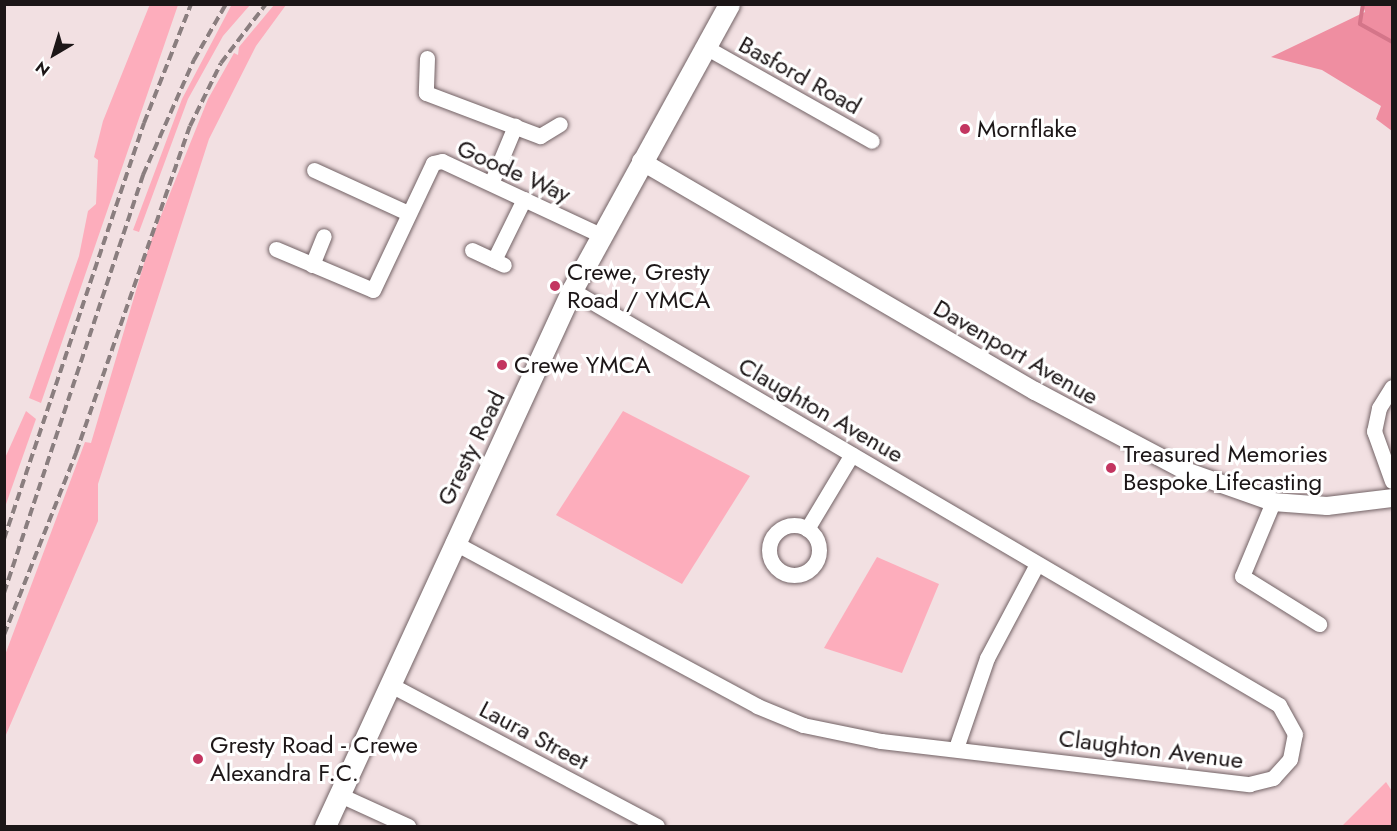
<!DOCTYPE html>
<html>
<head>
<meta charset="utf-8">
<style>
	body { margin:0 }
	#map { position:relative; width:1397px; height:831px; overflow:hidden; background:#f2e0e2; font-family:Jost,sans-serif }
	div>[style] { position:absolute }
	.green>* { inset:0; background:#fdadbc }
	.forest>* { inset:0; background:#ef8ea1 }
	.stream>* { height:4px; margin:-2px; padding:0 2px; transform-origin:2px; border-radius:2px; background:#d47589 }
	.roads { filter:drop-shadow(0 0 2px #726265) drop-shadow(0 0 2px #726265) }
	.minor>* { height:15px; margin:-7.5px; padding:0 7.5px; transform-origin:7.5px; border-radius:7.5px; background:#fff }
	.minor>.ring { margin:-7.5px; padding:0; box-sizing:content-box; background:none; border:15px solid #fff; border-radius:50% }
	.tertiary>* { height:18px; margin:-9px; padding:0 9px; transform-origin:9px; border-radius:9px; background:#fff }
	.secondary>* { height:21px; margin:-10.5px; padding:0 10.5px; transform-origin:10.5px; border-radius:10.5px; background:#fff }
	.rail>* { height:4px; margin-top:-2px; transform-origin:0; background:repeating-linear-gradient(90deg,#8a7e7f 0 9px,transparent 0 13.5px) }
	.dots>* { width:16px; height:16px; translate:-50% -50%; box-sizing:border-box; border:3px solid #fff; border-radius:50% }
	span { translate:-50% -50%; white-space:nowrap; text-align:center; line-height:1.15; -webkit-text-stroke:6px #fff; paint-order:stroke }
	.street-label { font-size:24px; color:#1c1617 }
	.poi-label { font-size:24px; color:#1c1617 }
	.left { translate:0 -50%; text-align:left }
	.frame { position:absolute; inset:0; border:6px solid #1c1617; pointer-events:none }
	.north { position:absolute; left:24px; top:24px; width:60px; height:60px; -webkit-text-stroke:4px #fff; paint-order:stroke; rotate:218deg; font-size:16px; font-weight:700; line-height:24px; text-align:center; color:#1c1617 }
	.north::after { content:''; display:block; margin:auto; width:21px; height:27px; background:#1c1617; clip-path:polygon(50% 0,100% 100%,50% 72%,0 100%) }
</style>
</head>
<body>
<div id="map">
	<div class="green">
		<i style="clip-path:polygon(150px 4px,178px 5px,41px 403px,29px 398px,79px 256px,88px 211px,96px 204px,98px 160px,94px 157px,103px 121px)"></i>
		<i style="clip-path:polygon(232px 4px,250px 5px,223px 36px,188px 99px,139px 232px,133px 230px,182px 99px)"></i>
		<i style="clip-path:polygon(274px 5px,286px 5px,256px 46px,209px 139px,98px 484px,98px 521px,5px 737px,5px 655px,85px 442px,91px 443px,150px 243px,208px 99px,234px 53px,238px 55px,239px 47px)"></i>
		<i style="clip-path:polygon(26px 411px,36px 419px,5px 507px,5px 458px)"></i>
		<i style="clip-path:polygon(623px 411px,750px 476px,682px 584px,556px 515px)"></i>
		<i style="clip-path:polygon(877px 557px,939px 584px,902px 673px,824px 648px)"></i>
		<i style="clip-path:polygon(1386px 782px,1392px 791px,1392px 826px,1342px 826px)"></i>
	</div>
	<div class="forest">
		<i style="clip-path:polygon(1363px 5px,1392px 6px,1392px 131px,1376px 119px,1381px 106px,1322px 70px,1271px 57px,1365px 12px)"></i>
	</div>
	<div class="stream">
		<i style="left:1363px;top:4px;width:20px;rotate:99deg"></i>
		<i style="left:1360px;top:24px;width:37px;rotate:29deg"></i>
	</div>
	<div class="roads">
		<div class="minor">
			<i style="left:707px;top:48px;width:189px;rotate:29.4deg"></i>
			<i style="left:427px;top:58px;width:35px;rotate:92deg"></i>
			<i style="left:426px;top:93px;width:122px;rotate:20.7deg"></i>
			<i style="left:540px;top:136px;width:23px;rotate:-31deg"></i>
			<i style="left:314px;top:170px;width:103px;rotate:24.6deg"></i>
			<i style="left:492px;top:181px;width:60px;rotate:-67.3deg"></i>
			<i style="left:276px;top:249px;width:105px;rotate:22.9deg"></i>
			<i style="left:373px;top:290px;width:140px;rotate:-64.7deg"></i>
			<i style="left:433px;top:163px;width:9px;rotate:-13deg"></i>
			<i style="left:442px;top:161px;width:175px;rotate:25deg"></i>
			<i style="left:472px;top:250px;width:35px;rotate:25deg"></i>
			<i style="left:494px;top:260px;width:68px;rotate:-63.8deg"></i>
			<i style="left:312px;top:265px;width:31px;rotate:-68deg"></i>
			<i style="left:1392px;top:387px;width:25px;rotate:122deg"></i>
			<i style="left:1379px;top:408px;width:24px;rotate:102deg"></i>
			<i style="left:1374px;top:431px;width:53px;rotate:70.2deg"></i>
			<i style="left:1273px;top:502px;width:80px;rotate:112.7deg"></i>
			<i style="left:1242px;top:576px;width:91px;rotate:31.9deg"></i>
			<i class="ring" style="left:769px;top:525px;width:35px;height:35px"></i>
			<i style="left:807px;top:529px;width:87px;rotate:-59deg"></i>
			<i style="left:453px;top:542px;width:345px;rotate:28.3deg"></i>
			<i style="left:757px;top:706px;width:50px;rotate:22.4deg"></i>
			<i style="left:803px;top:725px;width:80px;rotate:11.6deg"></i>
			<i style="left:881px;top:741px;width:371px;rotate:6.7deg"></i>
			<i style="left:1249px;top:784px;width:25px;rotate:-14deg"></i>
			<i style="left:1273px;top:778px;width:25px;rotate:-48deg"></i>
			<i style="left:1290px;top:759px;width:25px;rotate:-79deg"></i>
			<i style="left:1295px;top:734px;width:33px;rotate:-119deg"></i>
			<i style="left:1279px;top:705px;width:820px;rotate:-149.59deg"></i>
			<i style="left:389px;top:684px;width:303px;rotate:27.9deg"></i>
			<i style="left:956px;top:748px;width:95px;rotate:-71deg"></i>
			<i style="left:987px;top:658px;width:106px;rotate:-62deg"></i>
			<i style="left:340px;top:795px;width:75px;rotate:24.5deg"></i>
		</div>
		<div class="tertiary">
			<i style="left:641px;top:161px;width:456px;rotate:30.3deg"></i>
			<i style="left:1035px;top:391px;width:173px;rotate:27.9deg"></i>
			<i style="left:1188px;top:472px;width:90px;rotate:19.4deg"></i>
			<i style="left:1273px;top:502px;width:54px;rotate:4.2deg"></i>
			<i style="left:1327px;top:506px;width:65px;rotate:-7deg"></i>
		</div>
		<div class="secondary">
			<i style="left:325px;top:826px;width:590px;rotate:-65.26deg"></i>
			<i style="left:572px;top:290px;width:326px;rotate:-61.2deg"></i>
		</div>
	</div>
	<div class="rail">
		<i style="left:4px;top:539px;width:439px;rotate:-71.4deg"></i>
		<i style="left:144px;top:123px;width:128px;rotate:-68.4deg"></i>
		<i style="left:4px;top:593px;width:441px;rotate:-71.6deg"></i>
		<i style="left:143px;top:175px;width:126px;rotate:-66.1deg"></i>
		<i style="left:194px;top:60px;width:64px;rotate:-60.3deg"></i>
		<i style="left:4px;top:635px;width:196px;rotate:-68.4deg"></i>
		<i style="left:76px;top:453px;width:346px;rotate:-70.8deg"></i>
		<i style="left:190px;top:126px;width:70px;rotate:-63.8deg"></i>
		<i style="left:221px;top:63px;width:74px;rotate:-52.7deg"></i>
	</div>
	<div class="dots">
		<i style="left:965px;top:129px;background:#c33560"></i>
		<i style="left:555px;top:286px;background:#c33560"></i>
		<i style="left:502px;top:365px;background:#c33560"></i>
		<i style="left:1111px;top:468px;background:#c33560"></i>
		<i style="left:198px;top:759px;background:#c33560"></i>
	</div>
	<div class="street-label">
		<span style="left:800px;top:75px;rotate:29deg">Basford Road</span>
		<span style="left:514px;top:171px;rotate:24deg">Goode Way</span>
		<span style="left:1016px;top:352px;rotate:30deg">Davenport Avenue</span>
		<span style="left:821px;top:410px;rotate:30deg">Claughton Avenue</span>
		<span style="left:471px;top:448px;rotate:-64deg">Gresty Road</span>
		<span style="left:534px;top:735px;rotate:28deg">Laura Street</span>
		<span style="left:1151px;top:749px;rotate:7deg">Claughton Avenue</span>
	</div>
	<div class="poi-label">
		<span class="left" style="left:977px;top:129px">Mornflake</span>
		<span class="left" style="left:567px;top:286px">Crewe, Gresty<br>Road / YMCA</span>
		<span class="left" style="left:514px;top:365px">Crewe YMCA</span>
		<span class="left" style="left:1123px;top:468px">Treasured Memories<br>Bespoke Lifecasting</span>
		<span class="left" style="left:210px;top:759px">Gresty Road - Crewe<br>Alexandra F.C.</span>
	</div>
	<div class="frame"></div>
	<div class="north">N</div>
</div>
</body>
</html>
